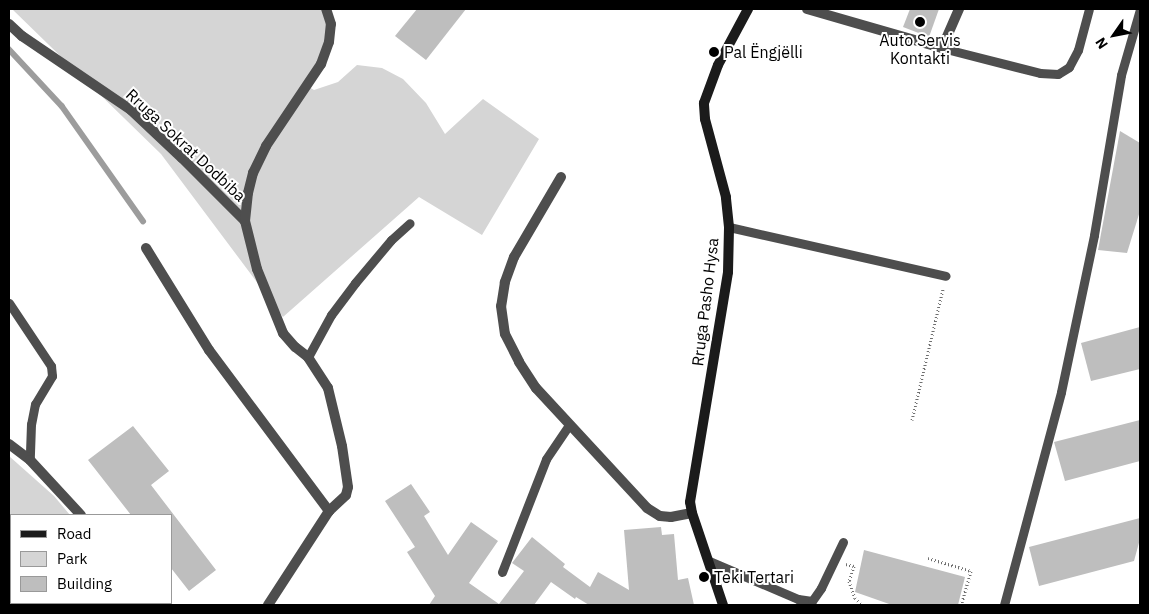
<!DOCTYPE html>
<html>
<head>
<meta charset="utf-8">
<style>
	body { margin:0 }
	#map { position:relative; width:1149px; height:614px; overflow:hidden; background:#fff; font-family:"IBM Plex Sans",sans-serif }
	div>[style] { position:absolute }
	.green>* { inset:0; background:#d5d5d5 }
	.stream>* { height:5.5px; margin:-2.75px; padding:0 2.75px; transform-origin:2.75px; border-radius:2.75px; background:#9c9c9c }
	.building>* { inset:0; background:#bebebe }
	.path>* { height:3px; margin-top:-1.5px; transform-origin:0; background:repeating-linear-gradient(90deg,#707070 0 1px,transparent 0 3.5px) }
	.lane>* { height:9px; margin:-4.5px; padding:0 4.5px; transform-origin:4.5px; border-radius:4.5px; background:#4e4e4e }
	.street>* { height:10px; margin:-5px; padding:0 5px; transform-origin:5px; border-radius:5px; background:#4e4e4e }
	.secondary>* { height:10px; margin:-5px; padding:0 5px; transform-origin:5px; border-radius:5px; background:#1b1b1b }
	.dots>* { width:14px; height:14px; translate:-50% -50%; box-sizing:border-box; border:2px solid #fff; border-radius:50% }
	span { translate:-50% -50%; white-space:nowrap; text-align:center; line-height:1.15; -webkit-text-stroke:4px #fff; paint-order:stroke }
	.poi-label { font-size:16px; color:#000 }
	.left { translate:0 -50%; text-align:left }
	.street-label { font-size:16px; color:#000 }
	.frame { position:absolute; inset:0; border:10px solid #000; pointer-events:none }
	.legend { position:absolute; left:10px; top:514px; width:162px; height:90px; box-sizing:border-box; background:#fff; border:1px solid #999; margin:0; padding:6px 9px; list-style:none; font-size:15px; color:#000 }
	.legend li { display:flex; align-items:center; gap:10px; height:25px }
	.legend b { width:25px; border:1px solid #999 }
	.north { position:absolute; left:1089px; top:10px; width:50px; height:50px; -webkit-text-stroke:4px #fff; paint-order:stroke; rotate:237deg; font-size:14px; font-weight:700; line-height:20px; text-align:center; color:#000 }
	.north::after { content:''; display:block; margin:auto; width:18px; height:22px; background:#000; clip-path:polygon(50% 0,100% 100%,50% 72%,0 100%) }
</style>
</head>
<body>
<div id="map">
	<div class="green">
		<i style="clip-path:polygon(12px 9px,326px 9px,329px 42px,307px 86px,314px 90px,338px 82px,357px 65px,382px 68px,403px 79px,426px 103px,445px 134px,483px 99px,539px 139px,482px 235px,419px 197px,283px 317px,161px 154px)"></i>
		<i style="clip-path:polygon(9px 456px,54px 496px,70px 515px,11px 515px,11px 603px,146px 603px,148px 605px,9px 605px)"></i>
	</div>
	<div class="stream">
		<i style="left:9px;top:49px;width:78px;rotate:47.1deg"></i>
		<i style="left:62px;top:106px;width:141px;rotate:54.8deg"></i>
	</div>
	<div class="building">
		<i style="clip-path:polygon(417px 9px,466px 9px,426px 60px,395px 36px)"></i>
		<i style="clip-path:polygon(910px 9px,939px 9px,929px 37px,903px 27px)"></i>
		<i style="clip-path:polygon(1120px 131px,1140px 143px,1140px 211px,1127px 253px,1098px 250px)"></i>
		<i style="clip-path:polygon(1140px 327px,1140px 369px,1091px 381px,1081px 343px)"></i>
		<i style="clip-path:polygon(1140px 420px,1140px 461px,1065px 481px,1054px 442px)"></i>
		<i style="clip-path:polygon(133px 426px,169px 471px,151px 485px,216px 570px,189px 591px,171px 568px,171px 515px,131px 515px,88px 460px)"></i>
		<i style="clip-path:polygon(411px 484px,430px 512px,424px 516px,448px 555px,471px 522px,498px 541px,469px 583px,499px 604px,524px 571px,512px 563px,532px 537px,565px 564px,563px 567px,590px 587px,598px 572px,629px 590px,624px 530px,661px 527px,662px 535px,674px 534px,678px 580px,688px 578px,694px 605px,589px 605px,576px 597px,575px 599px,551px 582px,534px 605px,429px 605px,435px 596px,407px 552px,415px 547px,385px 501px)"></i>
		<i style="clip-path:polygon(1140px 518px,1140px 539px,1134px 561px,1039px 586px,1029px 547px)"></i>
		<i style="clip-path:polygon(864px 550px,965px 577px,958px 605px,892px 605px,855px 592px)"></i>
	</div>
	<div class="path">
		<i style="left:912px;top:420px;width:135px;rotate:-76.7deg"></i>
		<i style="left:928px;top:558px;width:45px;rotate:16.8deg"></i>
		<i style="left:971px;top:571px;width:35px;rotate:106deg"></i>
		<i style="left:846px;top:564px;width:8px;rotate:14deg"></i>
		<i style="left:854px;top:566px;width:16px;rotate:108deg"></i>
		<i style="left:849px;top:581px;width:18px;rotate:71deg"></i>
		<i style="left:855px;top:598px;width:10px;rotate:45deg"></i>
	</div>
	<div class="lane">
		<i style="left:942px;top:48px;width:101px;rotate:14.3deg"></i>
		<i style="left:1040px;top:73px;width:18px;rotate:3deg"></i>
		<i style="left:1058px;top:74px;width:13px;rotate:-32deg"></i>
		<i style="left:1069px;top:67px;width:19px;rotate:-62deg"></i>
		<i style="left:1078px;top:50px;width:42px;rotate:-75deg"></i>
		<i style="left:729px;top:227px;width:222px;rotate:12.7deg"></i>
		<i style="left:9px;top:303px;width:76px;rotate:56.3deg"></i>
		<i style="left:51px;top:366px;width:10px;rotate:84deg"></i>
		<i style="left:52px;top:376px;width:33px;rotate:121deg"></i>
		<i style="left:35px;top:404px;width:20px;rotate:101deg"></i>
		<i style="left:31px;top:424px;width:36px;rotate:92deg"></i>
		<i style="left:308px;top:357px;width:48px;rotate:-61.3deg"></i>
		<i style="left:331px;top:315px;width:40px;rotate:-53deg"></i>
		<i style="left:355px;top:283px;width:56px;rotate:-50.1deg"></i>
		<i style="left:391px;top:240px;width:25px;rotate:-42deg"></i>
		<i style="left:709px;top:561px;width:97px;rotate:23.1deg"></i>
		<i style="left:798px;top:599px;width:14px;rotate:8deg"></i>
		<i style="left:812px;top:601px;width:16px;rotate:-55deg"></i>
		<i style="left:821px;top:588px;width:51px;rotate:-64.4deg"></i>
		<i style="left:502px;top:572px;width:121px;rotate:-68.7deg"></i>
		<i style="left:546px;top:459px;width:41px;rotate:-55.9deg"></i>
		<i style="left:1004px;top:605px;width:220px;rotate:-75deg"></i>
		<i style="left:1061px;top:392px;width:160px;rotate:-78.1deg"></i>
		<i style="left:1094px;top:235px;width:162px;rotate:-80.4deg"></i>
		<i style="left:1121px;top:75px;width:69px;rotate:-73.9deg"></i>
	</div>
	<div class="street">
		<i style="left:807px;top:9px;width:141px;rotate:16.1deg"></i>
		<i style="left:942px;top:48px;width:43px;rotate:-66.4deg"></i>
		<i style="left:9px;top:24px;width:18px;rotate:43deg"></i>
		<i style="left:22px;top:36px;width:132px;rotate:34.2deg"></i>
		<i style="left:131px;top:110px;width:70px;rotate:43.3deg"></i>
		<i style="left:182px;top:158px;width:89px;rotate:45deg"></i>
		<i style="left:561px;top:177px;width:93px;rotate:120.4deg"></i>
		<i style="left:514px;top:257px;width:27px;rotate:110deg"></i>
		<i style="left:505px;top:282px;width:24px;rotate:99deg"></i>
		<i style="left:501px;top:306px;width:28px;rotate:82deg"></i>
		<i style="left:505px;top:334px;width:31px;rotate:63deg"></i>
		<i style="left:519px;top:362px;width:31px;rotate:57deg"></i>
		<i style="left:536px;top:388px;width:163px;rotate:47.2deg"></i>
		<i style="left:647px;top:508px;width:15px;rotate:32deg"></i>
		<i style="left:660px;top:516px;width:11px;rotate:5deg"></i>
		<i style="left:671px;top:517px;width:21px;rotate:-11deg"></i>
		<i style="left:146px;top:248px;width:120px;rotate:58.3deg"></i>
		<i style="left:209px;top:350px;width:201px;rotate:53.3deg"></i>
		<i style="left:9px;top:444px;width:26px;rotate:37deg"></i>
		<i style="left:30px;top:460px;width:75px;rotate:47.2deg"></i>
		<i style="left:158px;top:603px;width:4px;rotate:34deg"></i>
		<i style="left:268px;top:605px;width:112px;rotate:-57deg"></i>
		<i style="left:329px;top:511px;width:23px;rotate:-43deg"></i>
		<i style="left:346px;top:495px;width:8px;rotate:-76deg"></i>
		<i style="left:348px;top:487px;width:41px;rotate:-98.3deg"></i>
		<i style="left:342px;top:446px;width:60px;rotate:-103.6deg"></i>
		<i style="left:328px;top:388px;width:37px;rotate:-123deg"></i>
		<i style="left:308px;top:357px;width:16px;rotate:-142deg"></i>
		<i style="left:295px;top:347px;width:18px;rotate:-131deg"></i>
		<i style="left:283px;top:333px;width:69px;rotate:-112.1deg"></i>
		<i style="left:257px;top:269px;width:49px;rotate:-104deg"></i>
		<i style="left:245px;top:221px;width:28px;rotate:-84deg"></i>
		<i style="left:248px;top:193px;width:21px;rotate:-76deg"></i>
		<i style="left:253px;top:173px;width:30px;rotate:-64deg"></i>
		<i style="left:266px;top:146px;width:99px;rotate:-56.1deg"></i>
		<i style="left:321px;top:64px;width:23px;rotate:-70deg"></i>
		<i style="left:329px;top:42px;width:18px;rotate:-84deg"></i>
		<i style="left:331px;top:24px;width:16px;rotate:-108deg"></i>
	</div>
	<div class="secondary">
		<i style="left:723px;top:605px;width:97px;rotate:-108.6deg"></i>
		<i style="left:692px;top:513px;width:11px;rotate:-100deg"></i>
		<i style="left:690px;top:502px;width:233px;rotate:-80.6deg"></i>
		<i style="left:728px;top:272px;width:45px;rotate:-88.7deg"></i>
		<i style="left:729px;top:227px;width:30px;rotate:-96deg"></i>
		<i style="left:726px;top:197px;width:81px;rotate:-105.1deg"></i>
		<i style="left:705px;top:119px;width:16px;rotate:-94deg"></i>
		<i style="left:704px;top:103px;width:40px;rotate:-69.8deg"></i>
		<i style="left:718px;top:65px;width:64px;rotate:-61.8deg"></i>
	</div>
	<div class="dots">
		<i style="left:920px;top:22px;background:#000"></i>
		<i style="left:714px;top:52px;background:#000"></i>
		<i style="left:704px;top:577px;background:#000"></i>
	</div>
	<div class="poi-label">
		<span style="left:920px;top:49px">Auto Servis<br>Kontakti</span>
		<span class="left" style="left:724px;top:52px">Pal Ëngjëlli</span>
		<span class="left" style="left:714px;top:577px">Teki Tertari</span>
	</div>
	<div class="street-label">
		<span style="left:186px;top:145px;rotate:43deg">Rruga Sokrat Dodbiba</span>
		<span style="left:705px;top:302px;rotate:-83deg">Rruga Pasho Hysa</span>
	</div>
	<div class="frame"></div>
	<ul class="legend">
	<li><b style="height:6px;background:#1b1b1b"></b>Road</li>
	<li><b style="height:14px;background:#d5d5d5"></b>Park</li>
	<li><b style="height:14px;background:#bebebe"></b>Building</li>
	</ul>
	<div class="north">N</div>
</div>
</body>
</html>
